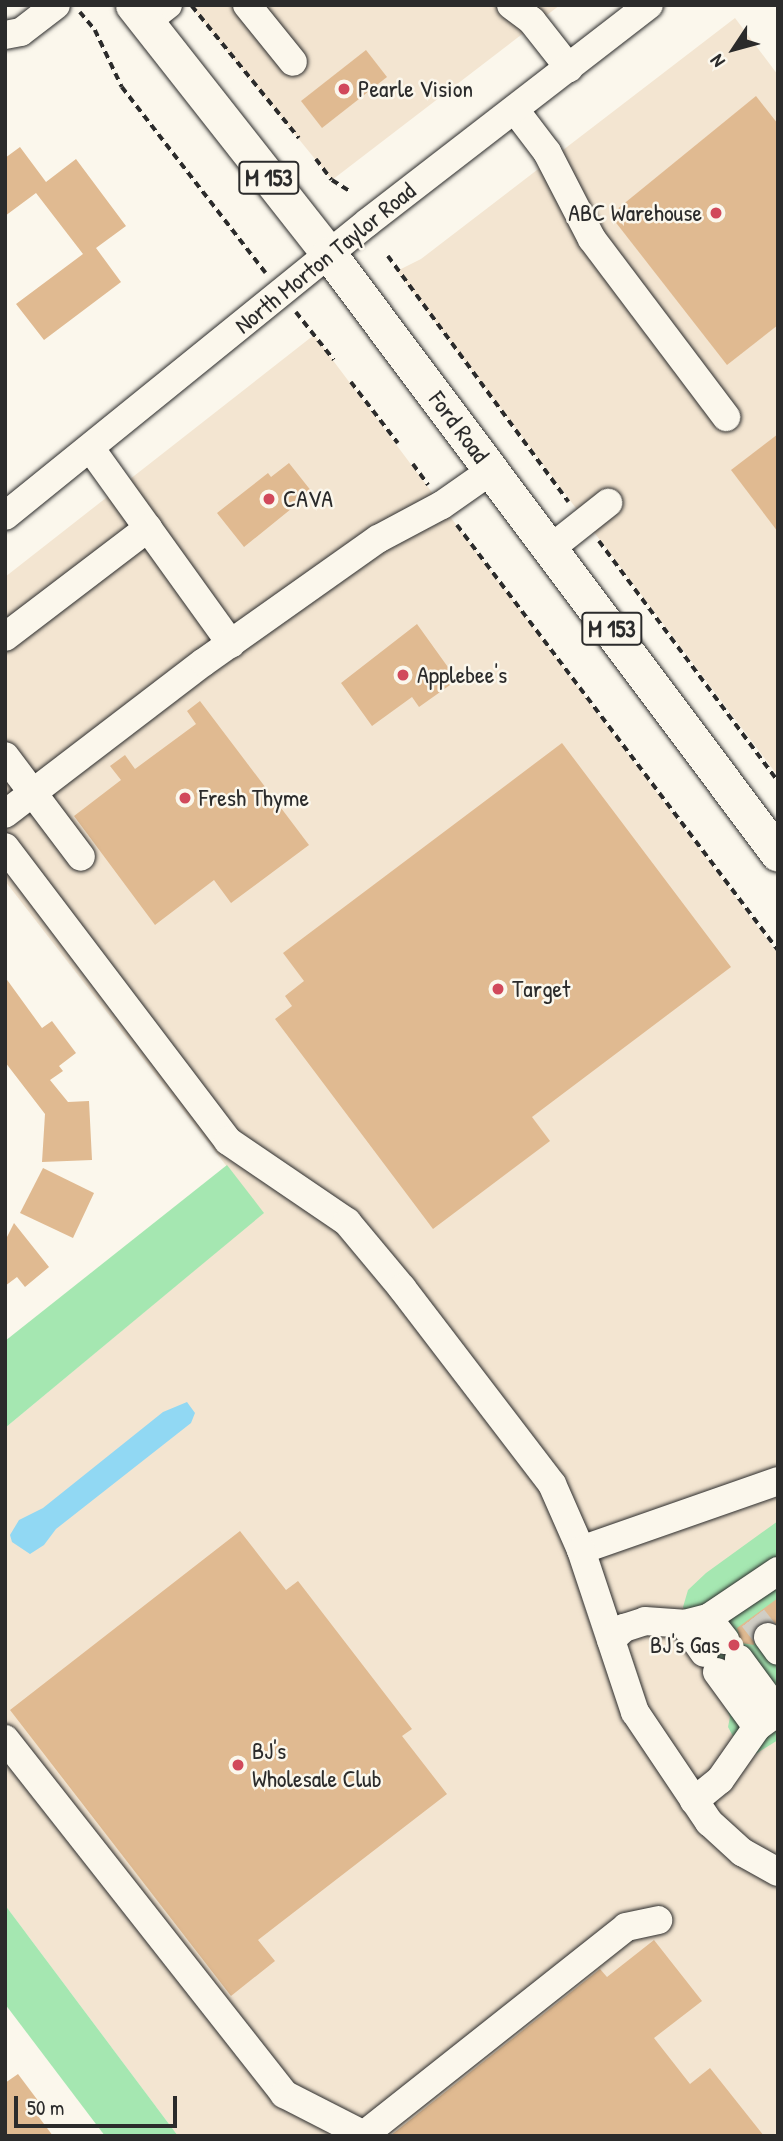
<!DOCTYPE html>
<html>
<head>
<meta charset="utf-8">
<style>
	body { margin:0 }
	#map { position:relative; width:783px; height:2141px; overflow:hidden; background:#fbf7ec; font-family:"Patrick Hand",sans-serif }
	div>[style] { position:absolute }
	.built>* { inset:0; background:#f3e5d1 }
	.green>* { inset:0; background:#a5e7b1 }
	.water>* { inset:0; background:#91d8f3 }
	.building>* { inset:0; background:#e0ba91 }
	.minor-tunnel>* { height:28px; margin-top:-14px; transform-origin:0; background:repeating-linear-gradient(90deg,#d1cec5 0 28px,transparent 0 42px) }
	.path>* { height:3.5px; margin-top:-1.75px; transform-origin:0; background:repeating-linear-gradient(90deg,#2b2b2b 0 7px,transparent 0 12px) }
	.roads { filter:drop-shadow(0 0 2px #2b2b2b) drop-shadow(0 0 2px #2b2b2b) }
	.minor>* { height:28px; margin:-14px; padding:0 14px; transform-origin:14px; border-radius:14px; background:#fbf7ec }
	.major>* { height:35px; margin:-17.5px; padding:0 17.5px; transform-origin:17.5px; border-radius:17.5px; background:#fbf7ec }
	.dots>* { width:19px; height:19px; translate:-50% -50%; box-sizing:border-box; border:4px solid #fbf7ec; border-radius:50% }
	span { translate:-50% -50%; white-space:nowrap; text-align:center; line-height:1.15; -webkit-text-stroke:5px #fbf7ec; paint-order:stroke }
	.shield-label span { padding:2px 5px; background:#fbf7ec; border:2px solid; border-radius:5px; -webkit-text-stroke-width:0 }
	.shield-label { font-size:23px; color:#2b2b2b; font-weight:700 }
	.poi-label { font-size:24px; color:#2b2b2b }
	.left { translate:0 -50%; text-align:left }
	.right { translate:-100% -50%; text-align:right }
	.street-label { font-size:24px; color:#2b2b2b }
	.frame { position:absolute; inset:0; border:7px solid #2b2b2b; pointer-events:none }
	.north { position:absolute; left:699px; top:14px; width:70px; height:70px; -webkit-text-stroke:5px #fbf7ec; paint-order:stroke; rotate:234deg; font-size:19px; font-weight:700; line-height:28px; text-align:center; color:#2b2b2b }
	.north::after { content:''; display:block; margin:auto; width:24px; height:32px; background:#2b2b2b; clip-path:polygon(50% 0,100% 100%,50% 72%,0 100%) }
	.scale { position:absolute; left:14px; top:2096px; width:163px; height:32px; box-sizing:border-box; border:4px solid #2b2b2b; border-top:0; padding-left:9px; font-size:21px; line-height:24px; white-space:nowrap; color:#2b2b2b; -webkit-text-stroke:5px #fbf7ec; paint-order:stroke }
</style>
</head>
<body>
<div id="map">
	<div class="built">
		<i style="clip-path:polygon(190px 5px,560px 5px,332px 180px)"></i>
		<i style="clip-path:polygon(735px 18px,778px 75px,778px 776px,397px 271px,421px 259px)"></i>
		<i style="clip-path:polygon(314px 335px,778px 954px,778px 2136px,178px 2136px,5px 1905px,5px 1428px,263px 1213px,5px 881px,5px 577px)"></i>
	</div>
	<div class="green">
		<i style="clip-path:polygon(227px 1165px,264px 1213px,5px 1428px,5px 1341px)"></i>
		<i style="clip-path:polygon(778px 1521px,778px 1740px,754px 1755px,741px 1751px,728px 1727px,730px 1717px,683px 1607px,688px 1590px,706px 1573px)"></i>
		<i style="clip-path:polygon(5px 1905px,178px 2136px,105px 2136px,5px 2004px)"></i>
	</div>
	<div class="water">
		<i style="clip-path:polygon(187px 1402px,195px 1413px,191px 1423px,56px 1529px,44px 1545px,30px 1554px,12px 1542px,10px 1535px,19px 1520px,43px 1508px,163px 1412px)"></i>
	</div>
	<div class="building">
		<i style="clip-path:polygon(366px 50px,387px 77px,322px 128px,301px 101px)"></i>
		<i style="clip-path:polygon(756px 96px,778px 124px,778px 325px,727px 365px,610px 215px)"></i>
		<i style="clip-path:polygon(20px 147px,46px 182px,76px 159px,126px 226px,96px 248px,121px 282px,44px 340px,16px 304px,83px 254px,36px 193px,5px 216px,5px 158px)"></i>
		<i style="clip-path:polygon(778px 434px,778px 532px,731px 470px)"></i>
		<i style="clip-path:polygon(289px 463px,312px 492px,244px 547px,217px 513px,268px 473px,271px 477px)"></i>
		<i style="clip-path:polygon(417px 624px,450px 670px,443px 675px,450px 685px,419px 707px,412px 697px,372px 726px,341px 683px)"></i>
		<i style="clip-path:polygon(200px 701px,309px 845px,231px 903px,214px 880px,155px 925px,74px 816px,121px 780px,110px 766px,125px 755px,135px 769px,196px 724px,187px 711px)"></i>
		<i style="clip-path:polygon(562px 743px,731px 967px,532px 1117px,550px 1141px,433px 1229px,275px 1019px,292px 1006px,285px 996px,304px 981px,283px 953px)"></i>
		<i style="clip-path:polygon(5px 977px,42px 1028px,52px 1021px,76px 1053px,59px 1066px,63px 1071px,50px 1080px,68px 1102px,89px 1101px,92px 1160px,42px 1162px,45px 1114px,5px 1062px)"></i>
		<i style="clip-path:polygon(43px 1168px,94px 1193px,73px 1238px,20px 1213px)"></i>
		<i style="clip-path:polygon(14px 1223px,49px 1267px,25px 1287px,17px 1277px,5px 1286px,5px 1241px)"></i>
		<i style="clip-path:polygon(240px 1531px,286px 1590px,298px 1581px,412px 1729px,402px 1736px,447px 1794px,258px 1940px,275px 1961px,231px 1996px,10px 1710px)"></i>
		<i style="clip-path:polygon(778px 1598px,778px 1624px,759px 1623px,753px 1631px,754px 1645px,741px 1643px,737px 1628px)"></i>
		<i style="clip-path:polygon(654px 1940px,702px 2001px,654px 2038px,690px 2084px,710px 2068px,764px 2136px,390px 2136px,600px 1969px,607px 1977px)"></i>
		<i style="clip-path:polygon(18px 2074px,45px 2110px,38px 2116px,53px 2136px,5px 2136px,5px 2083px)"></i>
	</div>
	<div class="minor-tunnel">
		<i style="left:753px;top:1618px;width:24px;rotate:52deg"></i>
	</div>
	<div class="path">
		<i style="left:192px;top:6px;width:170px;rotate:51deg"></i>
		<i style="left:80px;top:12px;width:23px;rotate:50deg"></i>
		<i style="left:95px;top:30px;width:63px;rotate:64.7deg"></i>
		<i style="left:122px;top:87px;width:235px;rotate:52.3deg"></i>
		<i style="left:316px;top:159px;width:26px;rotate:53deg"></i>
		<i style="left:332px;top:180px;width:22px;rotate:32deg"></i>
		<i style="left:388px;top:256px;width:305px;rotate:53.7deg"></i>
		<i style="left:296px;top:312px;width:61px;rotate:51.6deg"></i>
		<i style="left:351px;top:382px;width:77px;rotate:52.4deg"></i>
		<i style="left:413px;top:464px;width:26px;rotate:54deg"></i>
		<i style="left:457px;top:525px;width:533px;rotate:52.94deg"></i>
		<i style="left:599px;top:541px;width:299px;rotate:53.3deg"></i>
	</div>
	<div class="roads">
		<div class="minor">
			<i style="left:247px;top:5px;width:73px;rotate:51.1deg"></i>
			<i style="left:511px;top:5px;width:26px;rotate:37deg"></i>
			<i style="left:532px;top:21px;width:60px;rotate:51.8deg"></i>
			<i style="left:146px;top:22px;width:28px;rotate:-38deg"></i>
			<i style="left:5px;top:35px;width:16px;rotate:-11deg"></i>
			<i style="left:21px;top:32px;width:44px;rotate:-37.6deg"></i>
			<i style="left:515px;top:110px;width:53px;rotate:52.7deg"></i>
			<i style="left:547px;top:152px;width:98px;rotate:62.7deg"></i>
			<i style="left:592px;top:239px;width:223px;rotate:53deg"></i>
			<i style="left:91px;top:449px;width:240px;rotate:54.3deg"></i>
			<i style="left:5px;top:516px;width:467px;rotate:-39deg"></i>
			<i style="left:368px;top:222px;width:355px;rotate:-37.7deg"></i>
			<i style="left:551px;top:548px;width:73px;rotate:-38.3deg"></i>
			<i style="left:5px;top:637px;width:180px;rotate:-37.3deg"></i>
			<i style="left:5px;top:756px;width:126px;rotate:53deg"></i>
			<i style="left:5px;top:814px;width:250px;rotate:-37.4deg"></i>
			<i style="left:204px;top:662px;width:213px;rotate:-35.3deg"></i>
			<i style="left:378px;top:539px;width:72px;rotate:-28deg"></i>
			<i style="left:442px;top:505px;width:61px;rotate:-35deg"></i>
			<i style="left:5px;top:847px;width:369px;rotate:52.8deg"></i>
			<i style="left:228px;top:1141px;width:144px;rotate:34.2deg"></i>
			<i style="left:347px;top:1222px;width:86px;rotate:50.2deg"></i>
			<i style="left:402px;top:1288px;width:247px;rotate:52.6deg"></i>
			<i style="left:552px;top:1484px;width:72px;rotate:66.3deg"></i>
			<i style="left:581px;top:1550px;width:209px;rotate:-19.3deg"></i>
			<i style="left:581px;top:1550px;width:171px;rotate:71.6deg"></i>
			<i style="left:635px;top:1712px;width:133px;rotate:56.1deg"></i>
			<i style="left:709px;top:1822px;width:45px;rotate:42.3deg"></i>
			<i style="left:742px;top:1852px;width:41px;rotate:29.1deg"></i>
			<i style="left:708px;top:1618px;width:28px;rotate:52deg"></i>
			<i style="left:684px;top:1624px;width:35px;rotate:55deg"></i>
			<i style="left:768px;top:1637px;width:17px;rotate:54deg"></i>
			<i style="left:611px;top:1640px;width:18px;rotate:-43deg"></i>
			<i style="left:624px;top:1628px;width:22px;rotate:-18deg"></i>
			<i style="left:645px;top:1621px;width:39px;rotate:4deg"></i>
			<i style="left:684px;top:1624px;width:25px;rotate:-14deg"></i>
			<i style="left:708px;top:1618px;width:84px;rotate:-33.9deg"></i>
			<i style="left:717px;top:1672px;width:68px;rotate:54deg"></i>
			<i style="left:5px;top:1739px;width:452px;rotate:51.8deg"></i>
			<i style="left:284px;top:2094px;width:92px;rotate:27.1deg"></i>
			<i style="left:694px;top:1801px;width:33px;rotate:-39deg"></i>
			<i style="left:720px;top:1780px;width:65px;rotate:-55.1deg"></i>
			<i style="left:757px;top:1727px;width:26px;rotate:-36deg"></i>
			<i style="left:778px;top:1712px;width:66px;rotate:-126.3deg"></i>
			<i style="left:365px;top:2134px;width:333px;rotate:-38.4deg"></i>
			<i style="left:626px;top:1927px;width:33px;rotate:-12deg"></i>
		</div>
		<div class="major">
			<i style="left:133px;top:5px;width:317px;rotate:51.8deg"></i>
			<i style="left:329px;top:254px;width:749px;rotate:53.19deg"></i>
		</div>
	</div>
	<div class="dots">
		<i style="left:344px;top:89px;background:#d1495b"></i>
		<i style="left:716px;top:213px;background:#d1495b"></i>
		<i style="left:269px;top:499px;background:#d1495b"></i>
		<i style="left:403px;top:675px;background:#d1495b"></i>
		<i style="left:185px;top:798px;background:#d1495b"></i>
		<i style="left:498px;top:989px;background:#d1495b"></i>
		<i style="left:734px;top:1645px;background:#d1495b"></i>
		<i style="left:238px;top:1765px;background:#d1495b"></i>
	</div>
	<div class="shield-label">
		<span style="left:269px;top:178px">M 153</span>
		<span style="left:612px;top:629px">M 153</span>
	</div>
	<div class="poi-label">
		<span class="left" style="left:358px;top:89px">Pearle Vision</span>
		<span class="right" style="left:702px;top:213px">ABC Warehouse</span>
		<span class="left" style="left:283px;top:499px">CAVA</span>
		<span class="left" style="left:417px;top:675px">Applebee's</span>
		<span class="left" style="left:199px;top:798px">Fresh Thyme</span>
		<span class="left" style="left:512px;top:989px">Target</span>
		<span class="right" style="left:720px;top:1645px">BJ's Gas</span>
		<span class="left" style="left:252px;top:1765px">BJ's<br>Wholesale Club</span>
	</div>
	<div class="street-label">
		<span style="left:325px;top:258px;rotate:-39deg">North Morton Taylor Road</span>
		<span style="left:459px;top:427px;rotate:53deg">Ford Road</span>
	</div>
	<div class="frame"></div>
	<div class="north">N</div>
	<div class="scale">50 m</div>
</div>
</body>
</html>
